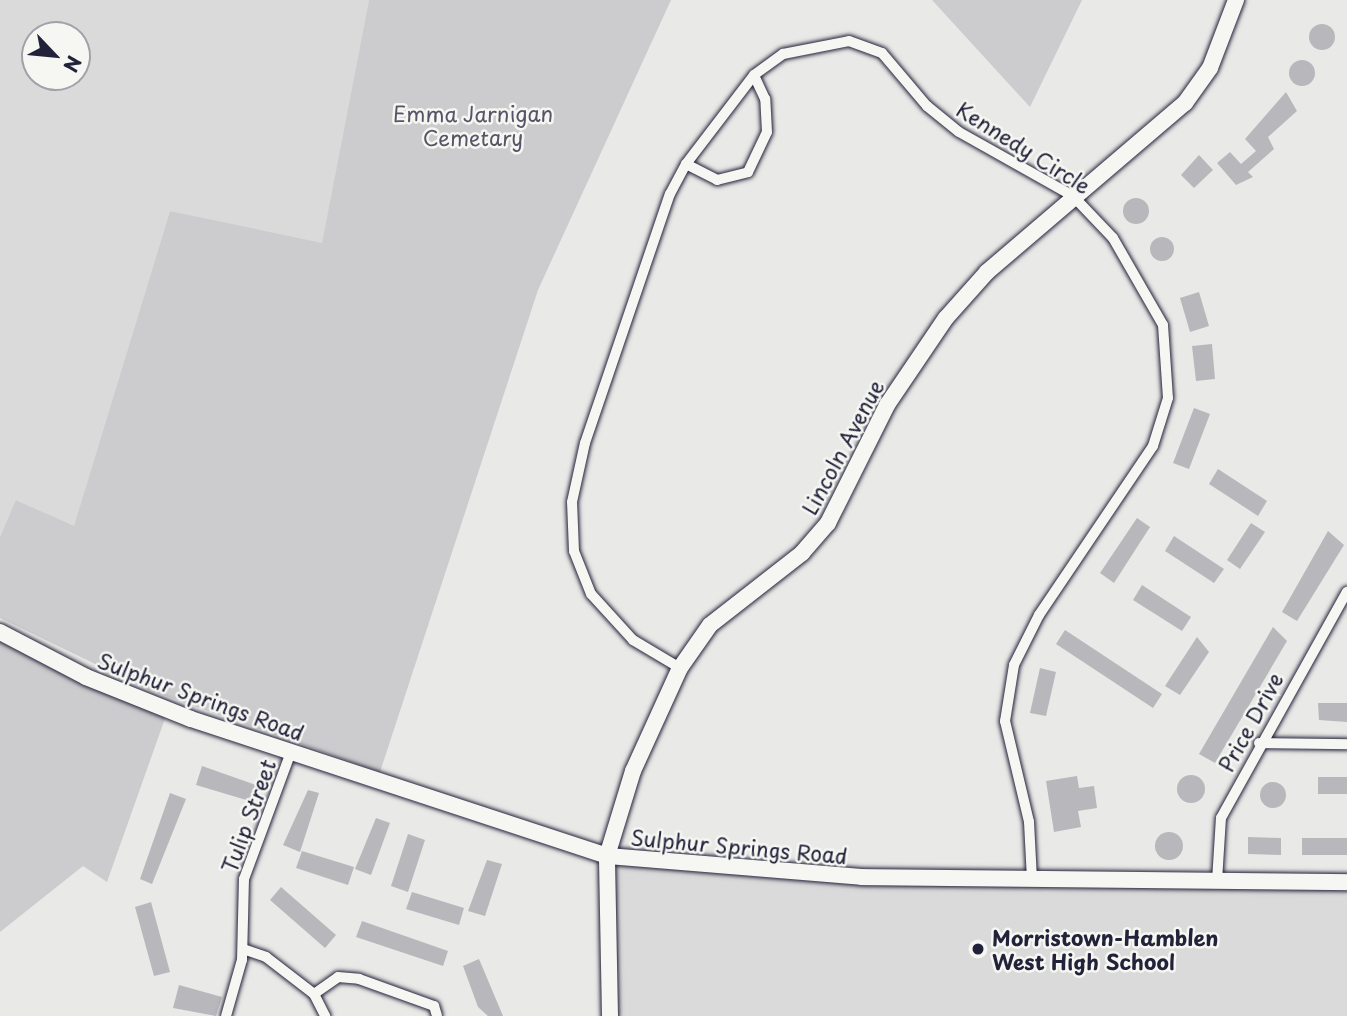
<!DOCTYPE html>
<html>
<head>
<meta charset="utf-8">
<style>
	body { margin:0 }
	#map { position:relative; width:1347px; height:1016px; overflow:hidden; background:#e9e9e7; font-family:"Playpen Sans",sans-serif }
	div>[style] { position:absolute }
	.built>* { inset:0; background:#dadada }
	.green>* { inset:0; background:#ccccce }
	.building>* { inset:0; background:#b8b8bc }
	.round { border-radius:50% }
	.roads { filter:drop-shadow(0 0 2px #22223b) drop-shadow(0 0 2px #22223b) }
	.street>* { height:10px; margin:-5px; padding:0 5px; transform-origin:5px; border-radius:5px; background:#f6f6f2 }
	.secondary>* { height:16px; margin:-8px; padding:0 8px; transform-origin:8px; border-radius:8px; background:#f6f6f2 }
	.dots>* { width:19px; height:19px; translate:-50% -50%; box-sizing:border-box; border:4px solid #f6f6f2; border-radius:50% }
	span { translate:-50% -50%; white-space:nowrap; text-align:center; line-height:1.15; -webkit-text-stroke:5px #f6f6f2; paint-order:stroke }
	.park-label { font-size:21px; color:#555567 }
	.street-label { font-size:21px; color:#22223b }
	.poi-label { font-size:21px; color:#22223b; font-weight:700 }
	.left { translate:0 -50%; text-align:left }
	.north { position:absolute; left:21px; top:21px; width:70px; height:70px; box-sizing:border-box; background:#f6f6f2; border:2px solid #a1a1a9; border-radius:50%; rotate:116deg; font-size:19px; font-weight:700; line-height:28px; text-align:center; color:#22223b }
	.north::after { content:''; display:block; margin:auto; width:24px; height:32px; background:#22223b; clip-path:polygon(50% 0,100% 100%,50% 72%,0 100%) }
</style>
</head>
<body>
<div id="map">
	<div class="built">
		<i style="clip-path:polygon(evenodd,0 0,369px 0,322px 244px,170px 211px,74px 527px,17px 500px,0 537px,0 0,35px 35px,77px 35px,77px 77px,35px 77px,35px 35px)"></i>
		<i style="clip-path:polygon(607px 856px,711px 868px,1347px 882px,1347px 1016px,610px 1016px)"></i>
	</div>
	<div class="green">
		<i style="clip-path:polygon(369px 0,671px 0,538px 290px,380px 772px,149px 690px,0 618px,0 537px,16px 500px,74px 526px,170px 211px,322px 243px)"></i>
		<i style="clip-path:polygon(932px 0,1082px 0,1030px 107px)"></i>
		<i style="clip-path:polygon(0 632px,168px 710px,107px 882px,83px 866px,0 932px)"></i>
	</div>
	<div class="building">
		<i class="round" style="left:1309px;top:24px;width:26px;height:26px"></i>
		<i class="round" style="left:1289px;top:60px;width:26px;height:26px"></i>
		<i style="clip-path:polygon(1286px 92px,1297px 111px,1268px 137px,1274px 149px,1248px 172px,1253px 177px,1236px 185px,1217px 163px,1230px 152px,1241px 164px,1256px 151px,1245px 139px)"></i>
		<i style="clip-path:polygon(1199px 155px,1213px 170px,1194px 188px,1181px 175px)"></i>
		<i class="round" style="left:1123px;top:198px;width:26px;height:26px"></i>
		<i class="round" style="left:1150px;top:237px;width:24px;height:24px"></i>
		<i style="clip-path:polygon(1199px 292px,1209px 326px,1190px 332px,1180px 298px)"></i>
		<i style="clip-path:polygon(1212px 344px,1215px 379px,1196px 381px,1192px 346px)"></i>
		<i style="clip-path:polygon(1194px 408px,1210px 414px,1189px 469px,1173px 463px)"></i>
		<i style="clip-path:polygon(1218px 469px,1267px 501px,1258px 516px,1209px 484px)"></i>
		<i style="clip-path:polygon(1137px 518px,1150px 527px,1114px 583px,1100px 573px)"></i>
		<i style="clip-path:polygon(1251px 523px,1265px 532px,1240px 569px,1227px 560px)"></i>
		<i style="clip-path:polygon(1328px 531px,1344px 545px,1297px 621px,1282px 612px)"></i>
		<i style="clip-path:polygon(1174px 536px,1224px 569px,1214px 583px,1165px 551px)"></i>
		<i style="clip-path:polygon(1142px 585px,1191px 617px,1182px 631px,1133px 600px)"></i>
		<i style="clip-path:polygon(1273px 627px,1287px 641px,1215px 763px,1199px 754px)"></i>
		<i style="clip-path:polygon(1065px 630px,1162px 694px,1153px 708px,1056px 644px)"></i>
		<i style="clip-path:polygon(1197px 637px,1209px 652px,1180px 695px,1165px 686px)"></i>
		<i style="clip-path:polygon(1040px 668px,1056px 672px,1046px 716px,1030px 713px)"></i>
		<i style="clip-path:polygon(1318px 703px,1347px 703px,1347px 722px,1319px 720px)"></i>
		<i style="clip-path:polygon(202px 766px,259px 786px,253px 802px,196px 785px)"></i>
		<i class="round" style="left:1177px;top:775px;width:28px;height:28px"></i>
		<i style="clip-path:polygon(1077px 776px,1079px 788px,1094px 786px,1097px 808px,1078px 811px,1081px 827px,1054px 832px,1046px 781px)"></i>
		<i style="clip-path:polygon(1318px 777px,1347px 777px,1347px 794px,1318px 794px)"></i>
		<i class="round" style="left:1260px;top:782px;width:26px;height:26px"></i>
		<i style="clip-path:polygon(308px 790px,319px 793px,300px 852px,283px 845px)"></i>
		<i style="clip-path:polygon(170px 793px,186px 799px,152px 884px,140px 879px)"></i>
		<i style="clip-path:polygon(376px 818px,390px 823px,371px 875px,355px 869px)"></i>
		<i class="round" style="left:1155px;top:832px;width:28px;height:28px"></i>
		<i style="clip-path:polygon(408px 834px,425px 840px,408px 892px,391px 886px)"></i>
		<i style="clip-path:polygon(1248px 837px,1281px 838px,1281px 855px,1248px 854px)"></i>
		<i style="clip-path:polygon(1302px 838px,1347px 838px,1347px 855px,1302px 855px)"></i>
		<i style="clip-path:polygon(302px 851px,354px 867px,348px 885px,296px 868px)"></i>
		<i style="clip-path:polygon(487px 860px,502px 864px,485px 916px,468px 911px)"></i>
		<i style="clip-path:polygon(281px 887px,336px 935px,325px 948px,270px 900px)"></i>
		<i style="clip-path:polygon(412px 892px,464px 908px,459px 925px,406px 909px)"></i>
		<i style="clip-path:polygon(151px 902px,170px 972px,154px 976px,135px 907px)"></i>
		<i style="clip-path:polygon(362px 921px,448px 951px,443px 966px,356px 937px)"></i>
		<i style="clip-path:polygon(479px 959px,503px 1016px,488px 1016px,478px 1007px,463px 966px)"></i>
		<i style="clip-path:polygon(179px 985px,222px 997px,216px 1016px,173px 1008px)"></i>
	</div>
	<div class="roads">
		<div class="street">
			<i style="left:686px;top:164px;width:35px;rotate:27deg"></i>
			<i style="left:717px;top:180px;width:32px;rotate:-14deg"></i>
			<i style="left:748px;top:172px;width:44px;rotate:-64.6deg"></i>
			<i style="left:767px;top:132px;width:33px;rotate:-93deg"></i>
			<i style="left:765px;top:99px;width:26px;rotate:-115deg"></i>
			<i style="left:680px;top:668px;width:55px;rotate:-149.2deg"></i>
			<i style="left:633px;top:640px;width:62px;rotate:-132.4deg"></i>
			<i style="left:591px;top:594px;width:46px;rotate:-111.6deg"></i>
			<i style="left:574px;top:551px;width:49px;rotate:-92.3deg"></i>
			<i style="left:572px;top:502px;width:60px;rotate:-77.6deg"></i>
			<i style="left:585px;top:443px;width:263px;rotate:-71.2deg"></i>
			<i style="left:670px;top:194px;width:34px;rotate:-62deg"></i>
			<i style="left:686px;top:164px;width:112px;rotate:-52.6deg"></i>
			<i style="left:754px;top:75px;width:36px;rotate:-36deg"></i>
			<i style="left:783px;top:54px;width:67px;rotate:-11.1deg"></i>
			<i style="left:849px;top:41px;width:35px;rotate:20deg"></i>
			<i style="left:882px;top:53px;width:70px;rotate:49.7deg"></i>
			<i style="left:927px;top:106px;width:41px;rotate:39.1deg"></i>
			<i style="left:959px;top:132px;width:131px;rotate:29.3deg"></i>
			<i style="left:1073px;top:196px;width:58px;rotate:46.4deg"></i>
			<i style="left:1113px;top:238px;width:100px;rotate:60.1deg"></i>
			<i style="left:1163px;top:325px;width:73px;rotate:86.1deg"></i>
			<i style="left:1168px;top:398px;width:50px;rotate:107.4deg"></i>
			<i style="left:1153px;top:446px;width:204px;rotate:124deg"></i>
			<i style="left:1039px;top:615px;width:56px;rotate:116.6deg"></i>
			<i style="left:1014px;top:665px;width:57px;rotate:99.1deg"></i>
			<i style="left:1005px;top:721px;width:104px;rotate:76.6deg"></i>
			<i style="left:1029px;top:822px;width:58px;rotate:87deg"></i>
			<i style="left:1259px;top:743px;width:88px;rotate:0.7deg"></i>
			<i style="left:1217px;top:881px;width:63px;rotate:-86.4deg"></i>
			<i style="left:1221px;top:818px;width:259px;rotate:-60.9deg"></i>
			<i style="left:243px;top:949px;width:24px;rotate:19deg"></i>
			<i style="left:266px;top:957px;width:61px;rotate:37.6deg"></i>
			<i style="left:314px;top:994px;width:29px;rotate:-35deg"></i>
			<i style="left:338px;top:977px;width:21px;rotate:5deg"></i>
			<i style="left:359px;top:979px;width:80px;rotate:19.8deg"></i>
			<i style="left:434px;top:1006px;width:10px;rotate:73deg"></i>
			<i style="left:314px;top:994px;width:25px;rotate:63deg"></i>
			<i style="left:226px;top:1016px;width:58px;rotate:-74.1deg"></i>
			<i style="left:242px;top:960px;width:81px;rotate:-88.6deg"></i>
			<i style="left:244px;top:879px;width:135px;rotate:-69.7deg"></i>
		</div>
		<div class="secondary">
			<i style="left:0;top:632px;width:97px;rotate:27.6deg"></i>
			<i style="left:86px;top:677px;width:113px;rotate:21.8deg"></i>
			<i style="left:191px;top:719px;width:438px;rotate:18.2deg"></i>
			<i style="left:607px;top:856px;width:256px;rotate:4.7deg"></i>
			<i style="left:862px;top:877px;width:485px;rotate:0.6deg"></i>
			<i style="left:610px;top:1016px;width:160px;rotate:-91.1deg"></i>
			<i style="left:607px;top:856px;width:89px;rotate:-73deg"></i>
			<i style="left:633px;top:771px;width:113px;rotate:-65.5deg"></i>
			<i style="left:680px;top:668px;width:52px;rotate:-55.1deg"></i>
			<i style="left:710px;top:625px;width:117px;rotate:-38deg"></i>
			<i style="left:802px;top:553px;width:40px;rotate:-49deg"></i>
			<i style="left:828px;top:523px;width:132px;rotate:-63.4deg"></i>
			<i style="left:887px;top:405px;width:105px;rotate:-55.9deg"></i>
			<i style="left:946px;top:318px;width:62px;rotate:-48.3deg"></i>
			<i style="left:987px;top:272px;width:260px;rotate:-40.5deg"></i>
			<i style="left:1185px;top:103px;width:43px;rotate:-54.5deg"></i>
			<i style="left:1210px;top:68px;width:73px;rotate:-69.1deg"></i>
		</div>
	</div>
	<div class="dots">
		<i style="left:978px;top:949px;background:#22223b"></i>
	</div>
	<div class="park-label">
		<span style="left:473px;top:125px">Emma Jarnigan<br>Cemetary</span>
	</div>
	<div class="street-label">
		<span style="left:1024px;top:147px;rotate:32deg">Kennedy Circle</span>
		<span style="left:842px;top:447px;rotate:-62deg">Lincoln Avenue</span>
		<span style="left:201px;top:696px;rotate:20deg">Sulphur Springs Road</span>
		<span style="left:1250px;top:722px;rotate:-61deg">Price Drive</span>
		<span style="left:248px;top:816px;rotate:-70deg">Tulip Street</span>
		<span style="left:739px;top:846px;rotate:5deg">Sulphur Springs Road</span>
	</div>
	<div class="poi-label">
		<span class="left" style="left:992px;top:949px">Morristown-Hamblen<br>West High School</span>
	</div>
	<div class="north">N</div>
</div>
</body>
</html>
